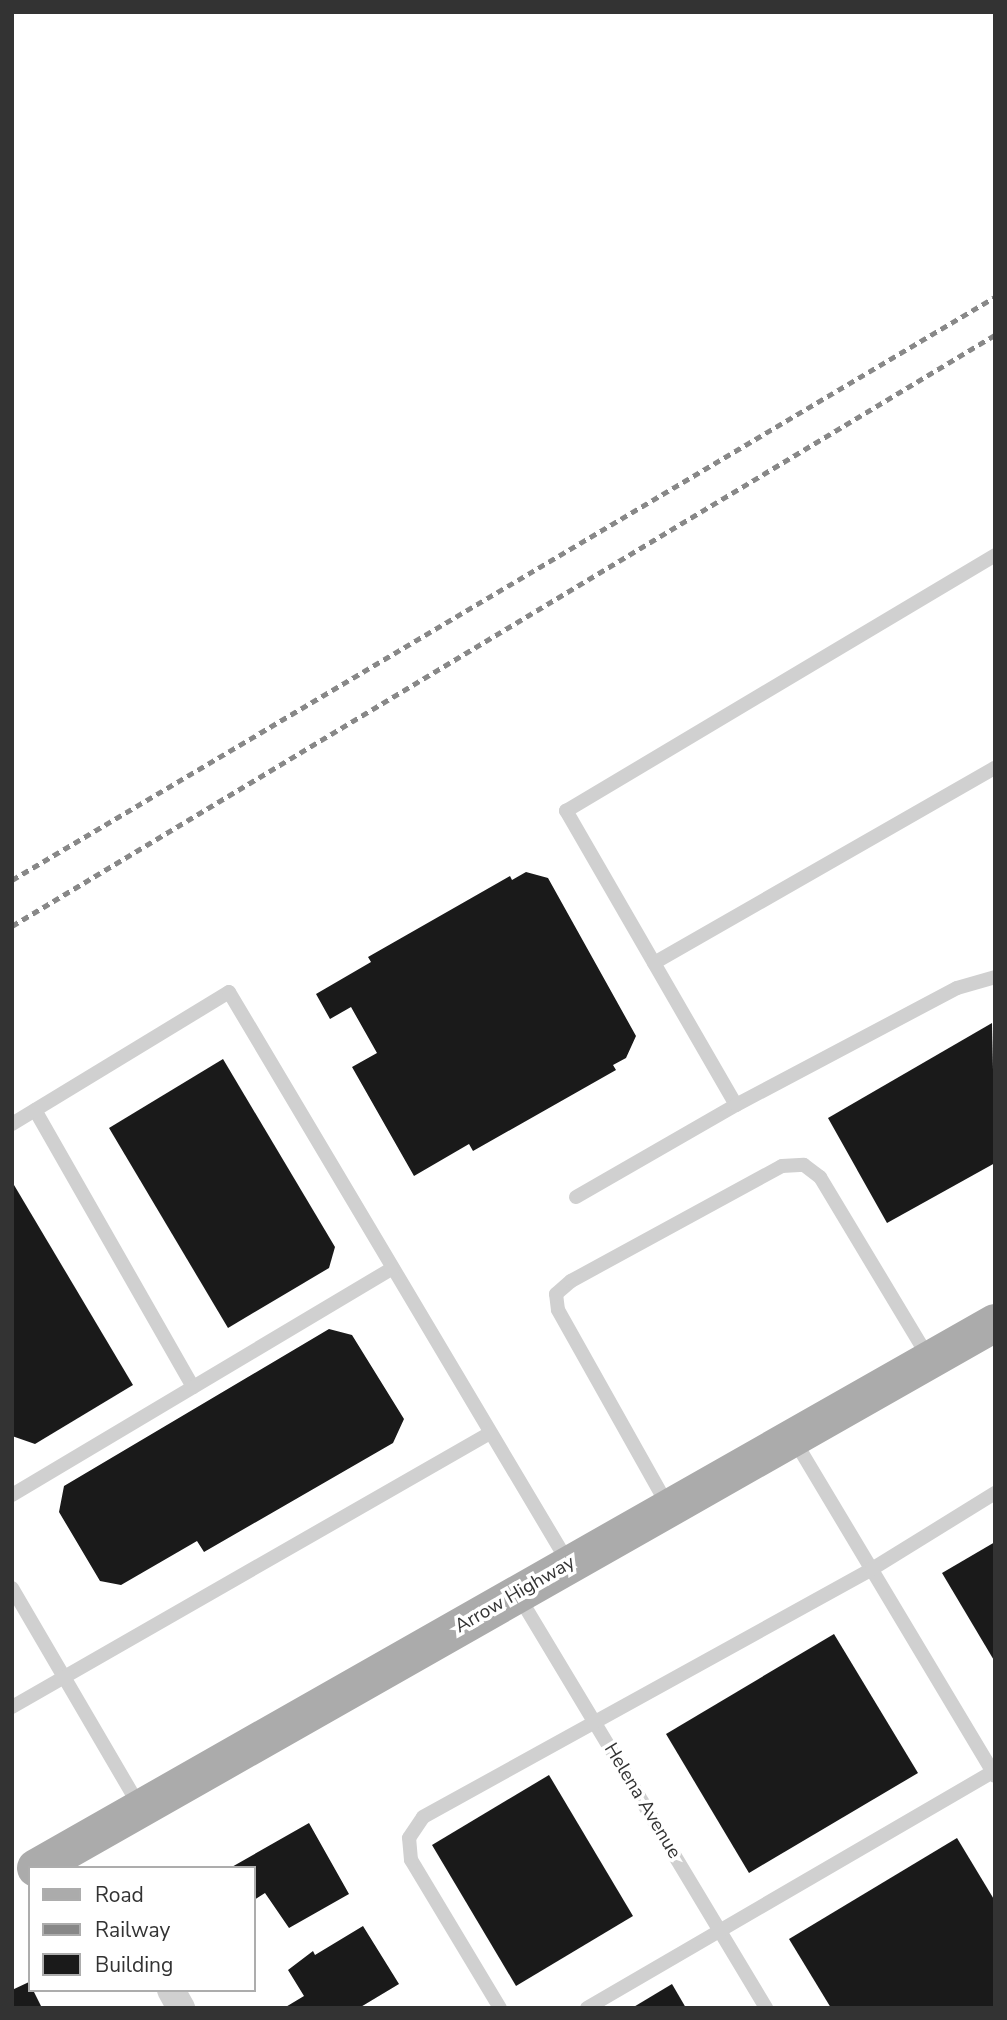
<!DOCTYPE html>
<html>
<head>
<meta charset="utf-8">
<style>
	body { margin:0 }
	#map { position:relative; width:1007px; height:2020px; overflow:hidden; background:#fff; font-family:"Nunito Sans",sans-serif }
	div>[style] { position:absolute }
	.building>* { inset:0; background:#1a1a1a }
	.lane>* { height:14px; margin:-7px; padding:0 7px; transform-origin:7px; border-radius:7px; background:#d0d0d0 }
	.street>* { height:28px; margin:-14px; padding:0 14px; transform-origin:14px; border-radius:14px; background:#d0d0d0 }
	.primary>* { height:38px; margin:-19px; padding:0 19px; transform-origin:19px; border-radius:19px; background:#ababab }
	.rail>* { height:5px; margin-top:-2.5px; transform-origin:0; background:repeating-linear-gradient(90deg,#888 0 7px,transparent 0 12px) }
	span { translate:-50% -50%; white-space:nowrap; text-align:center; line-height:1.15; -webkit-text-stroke:7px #fff; paint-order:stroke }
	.street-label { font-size:19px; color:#333 }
	.frame { position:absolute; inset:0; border:14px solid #333; pointer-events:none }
	.legend { position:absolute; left:28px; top:1866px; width:228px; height:126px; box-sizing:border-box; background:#fff; border:2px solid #adadad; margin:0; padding:9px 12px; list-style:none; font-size:21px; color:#333 }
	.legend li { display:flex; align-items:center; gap:14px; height:35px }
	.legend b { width:35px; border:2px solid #adadad }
</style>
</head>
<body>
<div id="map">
	<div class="building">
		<i style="clip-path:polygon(526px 872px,548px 878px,636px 1036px,626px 1058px,613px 1065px,616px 1070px,473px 1151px,469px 1144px,414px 1176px,352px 1067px,377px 1053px,351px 1007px,330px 1019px,316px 994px,371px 962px,368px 957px,510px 876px,512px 880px)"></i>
		<i style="clip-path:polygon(992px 1023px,995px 1163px,887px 1223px,828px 1118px)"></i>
		<i style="clip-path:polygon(223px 1059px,335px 1247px,329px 1268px,228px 1328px,109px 1128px)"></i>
		<i style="clip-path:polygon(14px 1185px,133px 1385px,35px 1444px,12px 1436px)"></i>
		<i style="clip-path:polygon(329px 1329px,352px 1335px,404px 1419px,393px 1443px,204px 1552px,197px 1541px,121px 1585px,100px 1581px,59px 1512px,64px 1486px)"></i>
		<i style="clip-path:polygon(995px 1542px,995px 1662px,942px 1573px)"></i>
		<i style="clip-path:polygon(834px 1634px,918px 1773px,749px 1873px,666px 1734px)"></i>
		<i style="clip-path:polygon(549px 1775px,633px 1916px,516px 1986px,432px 1845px)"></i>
		<i style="clip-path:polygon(309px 1823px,349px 1894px,289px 1928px,265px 1893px,254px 1900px,254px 1868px,230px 1868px)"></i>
		<i style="clip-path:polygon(957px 1838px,995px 1901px,995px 2007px,831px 2008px,789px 1939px)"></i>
		<i style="clip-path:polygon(363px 1926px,399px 1984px,359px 2008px,284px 2008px,304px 1996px,288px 1970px,313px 1951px,315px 1955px)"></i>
		<i style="clip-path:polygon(29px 1982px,42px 2008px,12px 2008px,12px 1990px)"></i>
		<i style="clip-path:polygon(672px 1984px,686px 2008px,632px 2008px)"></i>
	</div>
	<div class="lane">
		<i style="left:654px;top:963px;width:393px;rotate:-29.8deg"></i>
		<i style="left:736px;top:1105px;width:340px;rotate:-120deg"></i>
		<i style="left:566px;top:811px;width:500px;rotate:-30.8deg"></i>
		<i style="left:35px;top:1110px;width:319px;rotate:60.3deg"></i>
		<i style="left:12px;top:1124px;width:254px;rotate:-31.3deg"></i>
		<i style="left:229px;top:992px;width:665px;rotate:59.27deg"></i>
		<i style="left:576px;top:1197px;width:185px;rotate:-29.9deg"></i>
		<i style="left:736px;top:1105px;width:250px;rotate:-27.9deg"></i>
		<i style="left:957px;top:988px;width:40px;rotate:-16deg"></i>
		<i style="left:793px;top:1438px;width:394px;rotate:59.1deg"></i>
		<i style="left:12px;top:1495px;width:443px;rotate:-30.8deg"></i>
		<i style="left:668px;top:1506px;width:225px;rotate:-119.3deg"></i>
		<i style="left:558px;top:1310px;width:16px;rotate:-97deg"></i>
		<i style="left:556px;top:1294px;width:20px;rotate:-41deg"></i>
		<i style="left:571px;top:1281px;width:240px;rotate:-28.6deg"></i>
		<i style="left:782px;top:1166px;width:22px;rotate:-3deg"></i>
		<i style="left:804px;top:1165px;width:20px;rotate:37deg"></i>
		<i style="left:820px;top:1177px;width:210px;rotate:59deg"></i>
		<i style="left:12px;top:1588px;width:254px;rotate:59.7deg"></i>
		<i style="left:518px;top:1595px;width:482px;rotate:59deg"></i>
		<i style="left:12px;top:1707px;width:551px;rotate:-29.82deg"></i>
		<i style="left:500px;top:2008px;width:173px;rotate:-121deg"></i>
		<i style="left:411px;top:1860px;width:22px;rotate:-95deg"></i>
		<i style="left:409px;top:1838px;width:25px;rotate:-56deg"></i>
		<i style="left:423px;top:1817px;width:513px;rotate:-28.91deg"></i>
		<i style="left:872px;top:1569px;width:145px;rotate:-31.7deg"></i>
		<i style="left:587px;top:2008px;width:469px;rotate:-30.2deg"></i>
	</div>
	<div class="street">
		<i style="left:171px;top:1990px;width:21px;rotate:61deg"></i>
	</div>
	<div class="primary">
		<i style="left:36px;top:1868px;width:1103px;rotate:-29.61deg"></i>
	</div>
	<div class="rail">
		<i style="left:12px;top:880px;width:1143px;rotate:-30.67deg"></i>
		<i style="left:12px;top:926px;width:1147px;rotate:-31.02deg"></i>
	</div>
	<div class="street-label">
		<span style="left:515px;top:1595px;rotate:-30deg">Arrow Highway</span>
		<span style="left:642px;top:1801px;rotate:59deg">Helena Avenue</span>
	</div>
	<div class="frame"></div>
	<ul class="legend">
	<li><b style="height:9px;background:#ababab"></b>Road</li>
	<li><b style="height:9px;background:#888"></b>Railway</li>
	<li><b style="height:19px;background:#1a1a1a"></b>Building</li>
	</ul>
</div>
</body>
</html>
